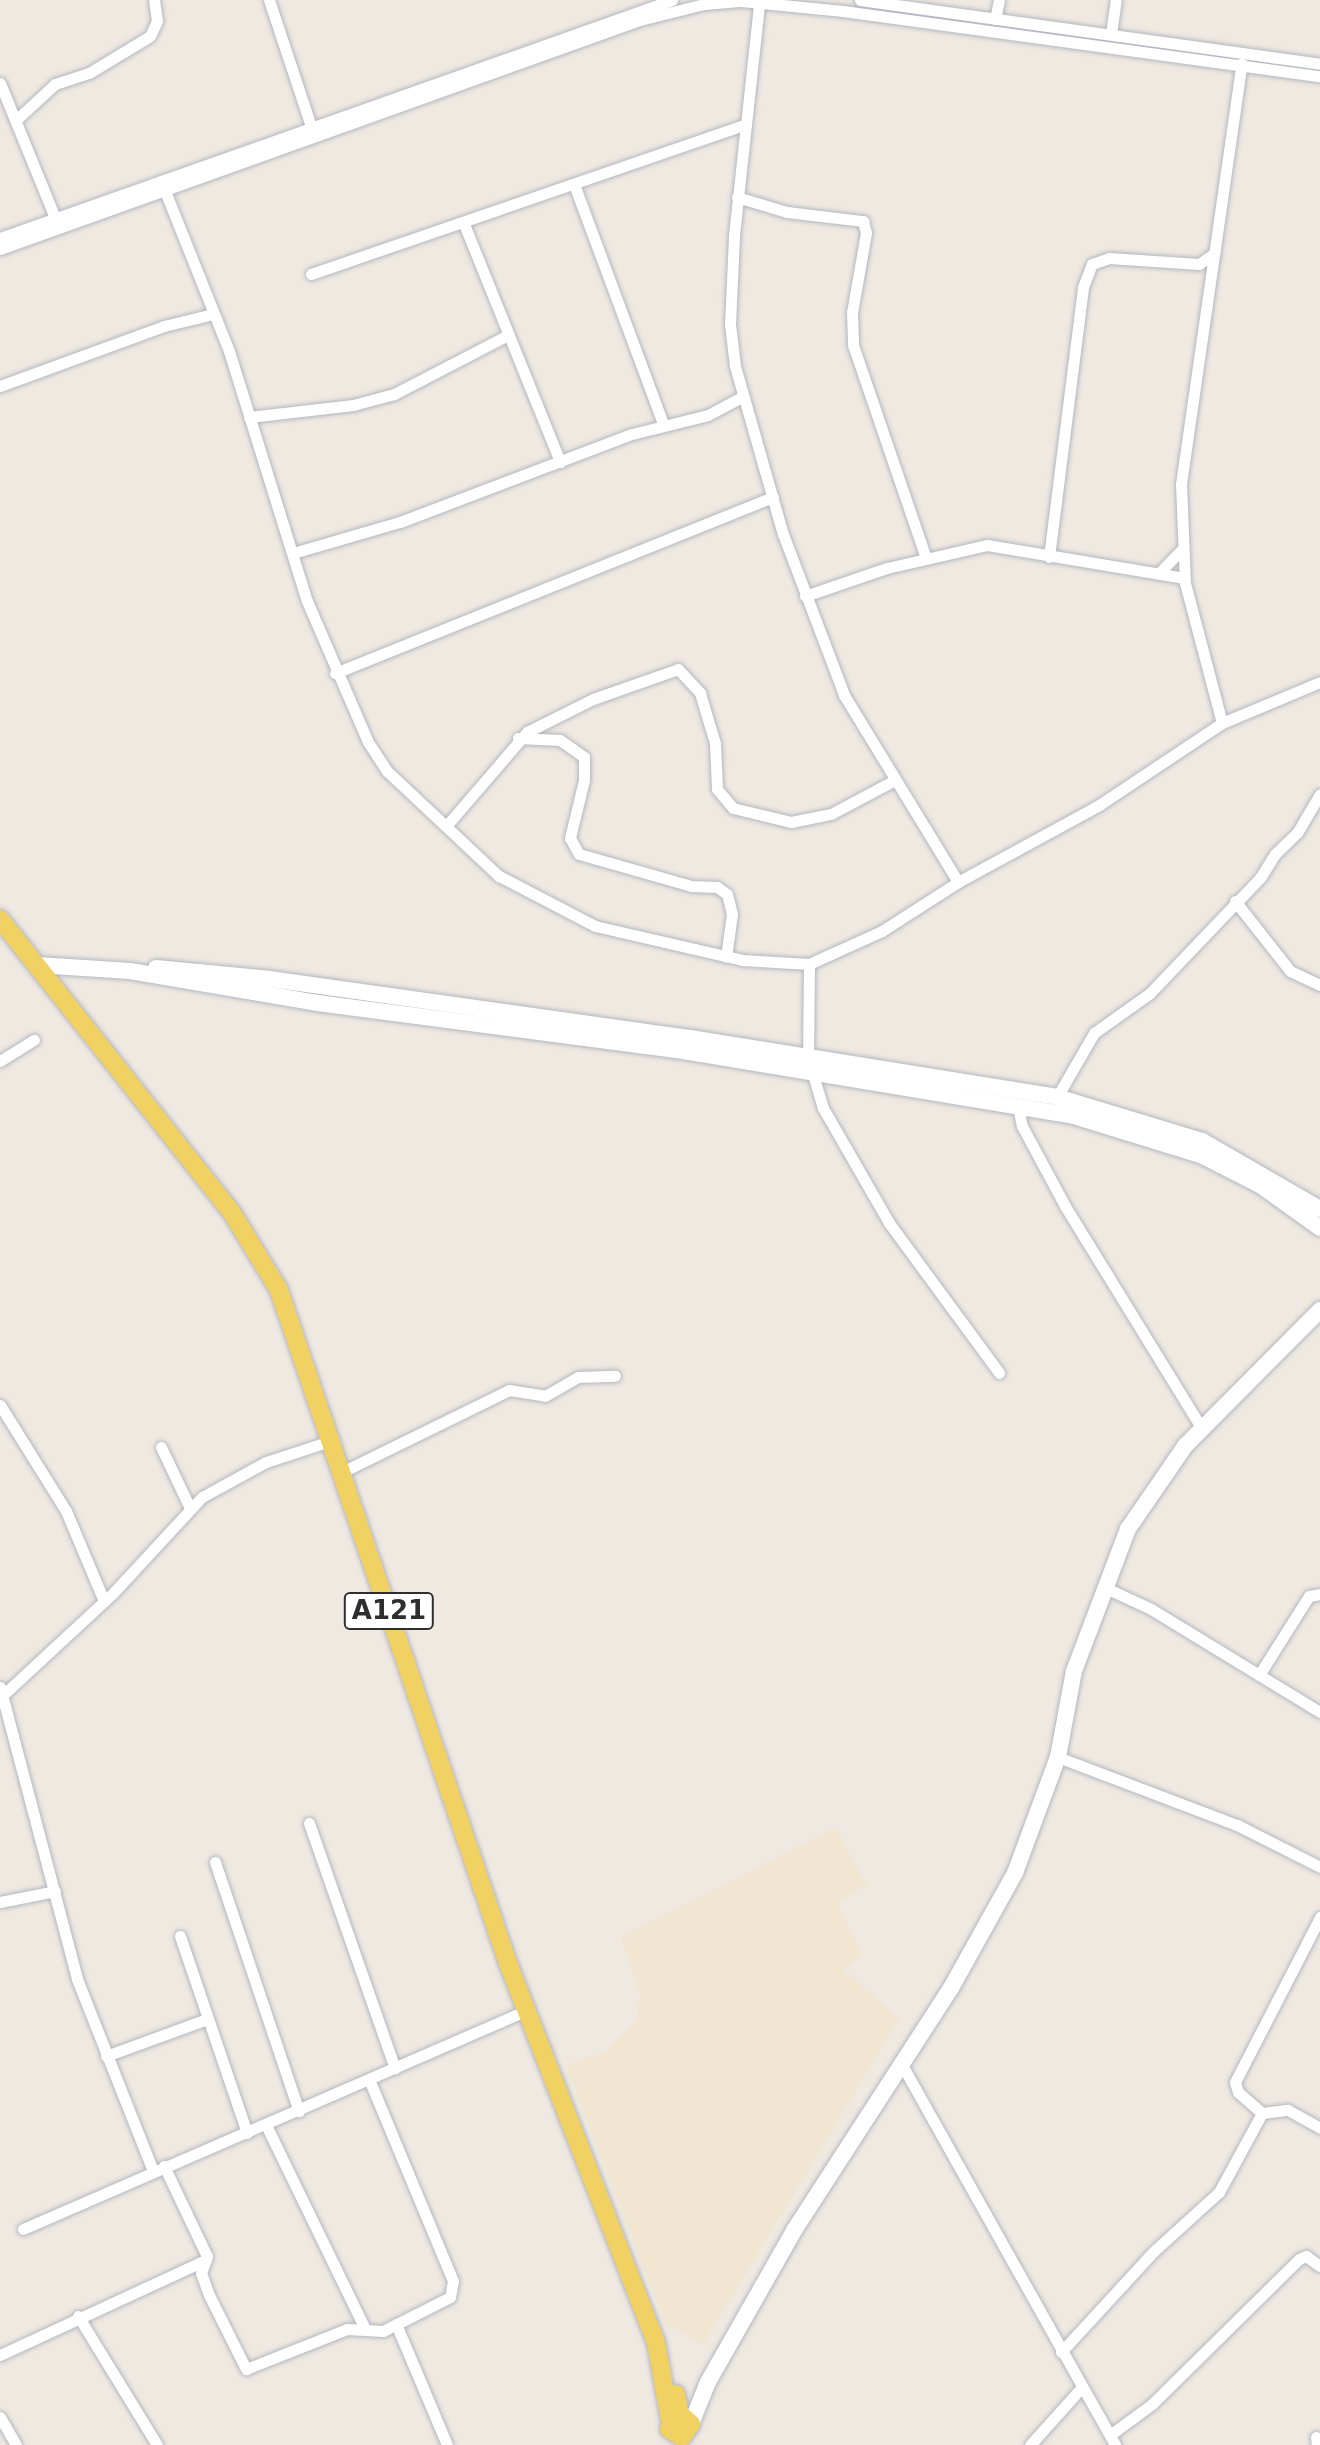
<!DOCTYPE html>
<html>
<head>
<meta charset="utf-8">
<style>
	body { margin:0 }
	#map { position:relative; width:1320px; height:2445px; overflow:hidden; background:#efe9e1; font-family:"DejaVu Sans",sans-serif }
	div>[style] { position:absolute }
	.education>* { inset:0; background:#f0e6d1 }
	.roads { filter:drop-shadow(0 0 2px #b4b7c1) drop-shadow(0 0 2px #b4b7c1) }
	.street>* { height:11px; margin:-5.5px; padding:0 5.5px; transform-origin:5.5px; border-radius:5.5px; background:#fff }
	.secondary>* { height:16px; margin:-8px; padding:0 8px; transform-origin:8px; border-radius:8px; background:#fff }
	.primary>* { height:18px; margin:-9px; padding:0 9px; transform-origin:9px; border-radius:9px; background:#f2d163 }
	span { translate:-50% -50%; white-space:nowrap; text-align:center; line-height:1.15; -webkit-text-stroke:6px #fff; paint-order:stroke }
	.shield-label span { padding:2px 6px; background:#fff; border:2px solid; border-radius:6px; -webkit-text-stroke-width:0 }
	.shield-label { font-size:26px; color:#2e2e2e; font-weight:700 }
</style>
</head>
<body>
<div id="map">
	<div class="education">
		<i style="clip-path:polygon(835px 1828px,867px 1884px,837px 1903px,863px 1956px,843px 1969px,899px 2019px,703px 2345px,665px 2323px,566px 2065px,606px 2051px,637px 2019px,640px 1995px,621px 1937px)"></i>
	</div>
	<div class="roads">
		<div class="street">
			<i style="left:269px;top:0;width:133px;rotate:71.6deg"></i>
			<i style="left:860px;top:0;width:464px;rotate:7.9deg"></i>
			<i style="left:759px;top:5px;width:233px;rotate:96.2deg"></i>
			<i style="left:734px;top:237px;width:87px;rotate:92.6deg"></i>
			<i style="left:730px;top:324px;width:42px;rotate:83.2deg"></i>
			<i style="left:735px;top:366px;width:175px;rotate:74.1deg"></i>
			<i style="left:783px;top:534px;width:172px;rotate:69.2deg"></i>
			<i style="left:844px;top:695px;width:219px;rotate:58.6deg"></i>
			<i style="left:995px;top:19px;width:19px;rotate:-78deg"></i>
			<i style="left:1111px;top:34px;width:34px;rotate:-82deg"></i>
			<i style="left:0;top:83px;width:151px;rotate:67.8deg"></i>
			<i style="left:16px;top:120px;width:53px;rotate:-42.7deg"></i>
			<i style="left:55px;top:84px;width:36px;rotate:-18deg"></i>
			<i style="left:89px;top:73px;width:71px;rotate:-31.2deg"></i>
			<i style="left:150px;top:36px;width:17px;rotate:-65deg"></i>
			<i style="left:157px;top:21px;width:21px;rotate:-98deg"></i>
			<i style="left:161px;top:181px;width:183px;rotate:68.2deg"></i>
			<i style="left:229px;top:351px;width:262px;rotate:72.7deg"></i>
			<i style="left:307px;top:601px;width:154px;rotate:66.6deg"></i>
			<i style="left:368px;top:742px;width:35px;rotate:57deg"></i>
			<i style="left:387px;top:771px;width:154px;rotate:43.2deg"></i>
			<i style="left:499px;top:876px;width:108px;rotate:27.5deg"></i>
			<i style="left:595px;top:926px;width:151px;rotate:13deg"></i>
			<i style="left:742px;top:960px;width:67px;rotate:3.4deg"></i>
			<i style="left:809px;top:964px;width:80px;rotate:-24.3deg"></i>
			<i style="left:882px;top:931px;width:90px;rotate:-32.8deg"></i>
			<i style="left:958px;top:882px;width:161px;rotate:-28.6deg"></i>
			<i style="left:1099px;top:805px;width:148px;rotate:-33.7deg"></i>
			<i style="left:1222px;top:723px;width:106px;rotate:-22.7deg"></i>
			<i style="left:575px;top:187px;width:253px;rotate:69.6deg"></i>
			<i style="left:737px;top:197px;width:52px;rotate:16.7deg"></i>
			<i style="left:787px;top:212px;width:77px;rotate:6.8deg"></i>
			<i style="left:863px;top:221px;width:12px;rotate:76deg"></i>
			<i style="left:866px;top:233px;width:80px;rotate:100deg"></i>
			<i style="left:852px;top:312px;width:33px;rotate:88deg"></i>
			<i style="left:853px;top:345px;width:225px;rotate:71.1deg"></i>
			<i style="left:464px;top:224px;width:257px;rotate:68deg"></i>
			<i style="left:0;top:238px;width:713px;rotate:-19.5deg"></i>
			<i style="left:0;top:249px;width:680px;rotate:-19.69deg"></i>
			<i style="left:640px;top:20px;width:66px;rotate:-14deg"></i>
			<i style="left:704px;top:4px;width:38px;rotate:-5deg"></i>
			<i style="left:742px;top:1px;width:101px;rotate:5.7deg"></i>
			<i style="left:843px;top:11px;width:481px;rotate:7.8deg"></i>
			<i style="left:311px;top:274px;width:458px;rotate:-19deg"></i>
			<i style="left:0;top:386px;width:175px;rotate:-20.1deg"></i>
			<i style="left:164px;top:326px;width:50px;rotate:-13.8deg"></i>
			<i style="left:249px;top:417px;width:105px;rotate:-6.6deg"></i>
			<i style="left:353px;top:405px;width:42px;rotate:-15deg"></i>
			<i style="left:394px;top:394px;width:128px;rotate:-27.4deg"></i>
			<i style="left:293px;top:553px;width:111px;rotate:-16.2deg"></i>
			<i style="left:400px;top:522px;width:248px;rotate:-20.8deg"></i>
			<i style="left:632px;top:434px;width:78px;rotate:-14deg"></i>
			<i style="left:708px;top:415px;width:40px;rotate:-28deg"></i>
			<i style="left:1049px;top:557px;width:272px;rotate:-82.8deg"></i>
			<i style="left:1083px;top:287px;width:25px;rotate:-69deg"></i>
			<i style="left:1092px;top:264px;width:18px;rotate:-19deg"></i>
			<i style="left:1109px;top:258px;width:90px;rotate:3.8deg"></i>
			<i style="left:1199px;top:264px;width:19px;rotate:-35deg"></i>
			<i style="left:1160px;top:572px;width:32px;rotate:-46deg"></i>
			<i style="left:805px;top:596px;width:87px;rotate:-18.9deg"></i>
			<i style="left:887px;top:568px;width:103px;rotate:-13deg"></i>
			<i style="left:987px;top:545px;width:200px;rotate:9.5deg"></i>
			<i style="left:335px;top:673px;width:472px;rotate:-21.9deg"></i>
			<i style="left:1222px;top:723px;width:145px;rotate:-104.8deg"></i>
			<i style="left:1185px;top:583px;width:99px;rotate:-92.3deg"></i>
			<i style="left:1181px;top:484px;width:425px;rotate:-81.8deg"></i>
			<i style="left:518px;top:738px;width:42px;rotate:2.7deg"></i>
			<i style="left:560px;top:740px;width:29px;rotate:35deg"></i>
			<i style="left:584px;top:757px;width:23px;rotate:90deg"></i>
			<i style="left:584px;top:780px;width:60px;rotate:103.6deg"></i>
			<i style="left:570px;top:838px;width:18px;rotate:61deg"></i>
			<i style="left:579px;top:854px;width:116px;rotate:15.9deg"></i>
			<i style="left:691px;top:886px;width:26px;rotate:2deg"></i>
			<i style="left:717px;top:887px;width:12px;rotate:35deg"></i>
			<i style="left:727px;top:894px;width:21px;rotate:76deg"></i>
			<i style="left:732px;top:914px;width:43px;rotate:97.9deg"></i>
			<i style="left:447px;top:825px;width:123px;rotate:-49.3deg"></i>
			<i style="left:527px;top:732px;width:74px;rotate:-26.6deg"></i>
			<i style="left:593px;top:699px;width:90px;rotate:-19.4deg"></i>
			<i style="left:678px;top:669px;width:33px;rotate:47deg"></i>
			<i style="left:700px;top:693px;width:52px;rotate:73.3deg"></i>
			<i style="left:715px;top:743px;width:46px;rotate:87.5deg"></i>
			<i style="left:717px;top:789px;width:25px;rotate:50deg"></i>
			<i style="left:733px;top:808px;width:60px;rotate:13.6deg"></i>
			<i style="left:791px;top:822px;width:41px;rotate:-11.3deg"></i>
			<i style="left:831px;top:814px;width:72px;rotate:-28deg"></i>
			<i style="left:1235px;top:901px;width:89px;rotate:51.8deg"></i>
			<i style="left:1290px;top:971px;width:33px;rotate:25deg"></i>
			<i style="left:809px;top:964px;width:94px;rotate:90.6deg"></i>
			<i style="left:808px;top:1058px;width:52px;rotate:73.3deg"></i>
			<i style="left:823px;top:1108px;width:133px;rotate:60.1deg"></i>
			<i style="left:889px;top:1223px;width:186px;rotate:53.7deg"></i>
			<i style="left:0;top:1061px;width:40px;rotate:-32deg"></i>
			<i style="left:1057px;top:1097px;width:74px;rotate:-60deg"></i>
			<i style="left:1094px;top:1033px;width:69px;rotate:-35.5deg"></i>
			<i style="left:1150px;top:993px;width:159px;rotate:-46.3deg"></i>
			<i style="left:1260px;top:878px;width:28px;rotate:-58deg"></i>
			<i style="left:1275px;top:854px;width:30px;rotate:-44deg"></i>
			<i style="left:1297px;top:833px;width:45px;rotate:-59.5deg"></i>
			<i style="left:1018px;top:1106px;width:20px;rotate:79deg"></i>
			<i style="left:1022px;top:1126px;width:91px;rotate:61.7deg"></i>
			<i style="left:1065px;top:1206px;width:262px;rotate:58.4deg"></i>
			<i style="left:0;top:1405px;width:125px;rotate:58.1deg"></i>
			<i style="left:66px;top:1511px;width:98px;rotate:67.1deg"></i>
			<i style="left:161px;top:1447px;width:68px;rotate:64.6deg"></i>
			<i style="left:344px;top:1471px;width:184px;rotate:-26.1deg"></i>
			<i style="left:509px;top:1390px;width:36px;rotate:9deg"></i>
			<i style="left:545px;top:1396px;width:38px;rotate:-30deg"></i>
			<i style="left:578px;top:1377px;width:37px;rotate:-2deg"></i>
			<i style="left:1108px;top:1589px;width:47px;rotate:24.9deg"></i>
			<i style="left:1151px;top:1609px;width:198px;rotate:31.4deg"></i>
			<i style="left:1259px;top:1675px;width:93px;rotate:-57.7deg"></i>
			<i style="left:1309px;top:1596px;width:11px;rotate:-10deg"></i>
			<i style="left:0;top:1687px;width:302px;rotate:75.2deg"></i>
			<i style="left:77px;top:1979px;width:206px;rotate:68.4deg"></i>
			<i style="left:3px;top:1695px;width:150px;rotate:-42.8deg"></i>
			<i style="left:113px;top:1593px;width:131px;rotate:-47.2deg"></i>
			<i style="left:202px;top:1497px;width:73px;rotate:-28.7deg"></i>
			<i style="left:266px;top:1462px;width:71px;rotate:-18.2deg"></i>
			<i style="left:1058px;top:1757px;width:191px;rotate:20.8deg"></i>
			<i style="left:1237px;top:1825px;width:93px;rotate:26.8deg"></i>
			<i style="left:309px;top:1823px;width:260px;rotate:70.7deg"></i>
			<i style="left:215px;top:1862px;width:263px;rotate:71.4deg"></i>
			<i style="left:0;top:1902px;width:56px;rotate:-11.3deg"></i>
			<i style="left:180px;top:1936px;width:208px;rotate:71.2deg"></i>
			<i style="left:106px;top:2056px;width:108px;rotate:-20.1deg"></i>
			<i style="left:902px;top:2065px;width:436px;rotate:60.7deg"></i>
			<i style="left:1262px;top:2113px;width:32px;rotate:-139deg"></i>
			<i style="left:1238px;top:2092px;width:10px;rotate:-107deg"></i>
			<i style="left:1235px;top:2082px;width:186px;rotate:-62.7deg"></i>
			<i style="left:1262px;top:2113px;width:26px;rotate:-7deg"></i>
			<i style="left:1288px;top:2110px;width:37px;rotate:29deg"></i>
			<i style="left:266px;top:2125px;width:227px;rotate:64.1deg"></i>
			<i style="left:164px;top:2166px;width:100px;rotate:64.5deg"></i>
			<i style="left:207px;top:2256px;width:18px;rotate:109deg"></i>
			<i style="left:201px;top:2273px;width:23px;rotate:70deg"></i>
			<i style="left:209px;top:2295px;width:83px;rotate:63.4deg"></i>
			<i style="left:246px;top:2369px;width:109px;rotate:-21.6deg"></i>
			<i style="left:347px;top:2329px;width:36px;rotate:3deg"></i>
			<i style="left:383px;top:2331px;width:75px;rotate:-26.9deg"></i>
			<i style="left:450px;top:2297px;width:16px;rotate:-79deg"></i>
			<i style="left:453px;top:2281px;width:219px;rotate:-112.6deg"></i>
			<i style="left:23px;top:2229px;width:547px;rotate:-23.47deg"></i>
			<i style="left:78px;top:2316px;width:151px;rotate:58.5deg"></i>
			<i style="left:396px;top:2324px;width:131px;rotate:67.1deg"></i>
			<i style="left:1061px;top:2352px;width:137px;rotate:-47.4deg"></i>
			<i style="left:1154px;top:2251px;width:88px;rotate:-42.2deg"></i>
			<i style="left:1219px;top:2192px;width:90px;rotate:-61.4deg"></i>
			<i style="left:0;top:2355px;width:227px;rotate:-24.8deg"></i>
			<i style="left:0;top:2417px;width:32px;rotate:60deg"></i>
			<i style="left:1110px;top:2435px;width:52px;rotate:-36.4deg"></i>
			<i style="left:1152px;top:2404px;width:206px;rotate:-44.6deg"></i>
			<i style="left:1299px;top:2259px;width:8px;rotate:-23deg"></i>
			<i style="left:1306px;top:2256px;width:17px;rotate:36deg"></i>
			<i style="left:1316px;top:2437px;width:8px;rotate:83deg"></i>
			<i style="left:1030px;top:2445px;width:78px;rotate:-48.1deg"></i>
		</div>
		<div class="secondary">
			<i style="left:38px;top:965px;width:92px;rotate:3.7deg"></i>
			<i style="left:130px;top:971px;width:191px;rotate:9.7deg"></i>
			<i style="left:318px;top:1003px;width:361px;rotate:7.5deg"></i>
			<i style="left:676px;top:1050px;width:403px;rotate:9.4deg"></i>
			<i style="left:1074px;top:1116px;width:135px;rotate:17.2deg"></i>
			<i style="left:1203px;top:1156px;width:64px;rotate:27deg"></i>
			<i style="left:1260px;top:1185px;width:74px;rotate:35.6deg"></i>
			<i style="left:156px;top:968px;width:115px;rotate:5.5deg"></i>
			<i style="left:270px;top:979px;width:424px;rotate:8deg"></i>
			<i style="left:690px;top:1038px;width:372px;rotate:9.1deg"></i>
			<i style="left:1057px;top:1097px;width:152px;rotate:16.9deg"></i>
			<i style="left:1202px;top:1141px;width:136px;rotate:30deg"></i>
			<i style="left:691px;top:2424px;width:45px;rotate:-68deg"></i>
			<i style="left:708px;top:2382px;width:176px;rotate:-60.4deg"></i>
			<i style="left:795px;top:2229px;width:287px;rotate:-57.1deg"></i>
			<i style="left:951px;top:1988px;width:132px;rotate:-60.9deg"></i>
			<i style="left:1015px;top:1873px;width:124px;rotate:-69.7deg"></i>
			<i style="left:1058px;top:1757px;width:87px;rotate:-79.5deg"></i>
			<i style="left:1074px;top:1671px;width:152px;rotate:-69.2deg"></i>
			<i style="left:1128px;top:1529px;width:101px;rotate:-55.5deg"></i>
			<i style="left:1185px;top:1446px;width:192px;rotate:-45.2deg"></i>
		</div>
		<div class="primary">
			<i style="left:0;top:919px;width:372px;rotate:51.7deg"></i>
			<i style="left:231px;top:1211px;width:92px;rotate:58.7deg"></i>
			<i style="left:279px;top:1290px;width:711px;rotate:71.21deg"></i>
			<i style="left:508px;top:1963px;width:407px;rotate:68.7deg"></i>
			<i style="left:656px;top:2342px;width:79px;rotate:79.8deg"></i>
			<i style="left:676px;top:2394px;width:20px;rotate:79deg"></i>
			<i style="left:680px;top:2414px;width:15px;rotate:42deg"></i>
			<i style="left:691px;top:2424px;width:16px;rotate:125deg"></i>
			<i style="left:682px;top:2437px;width:15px;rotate:-148deg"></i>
			<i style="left:669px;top:2429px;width:16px;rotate:-60deg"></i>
		</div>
	</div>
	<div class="shield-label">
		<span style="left:389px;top:1611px">A121</span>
	</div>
</div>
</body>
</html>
